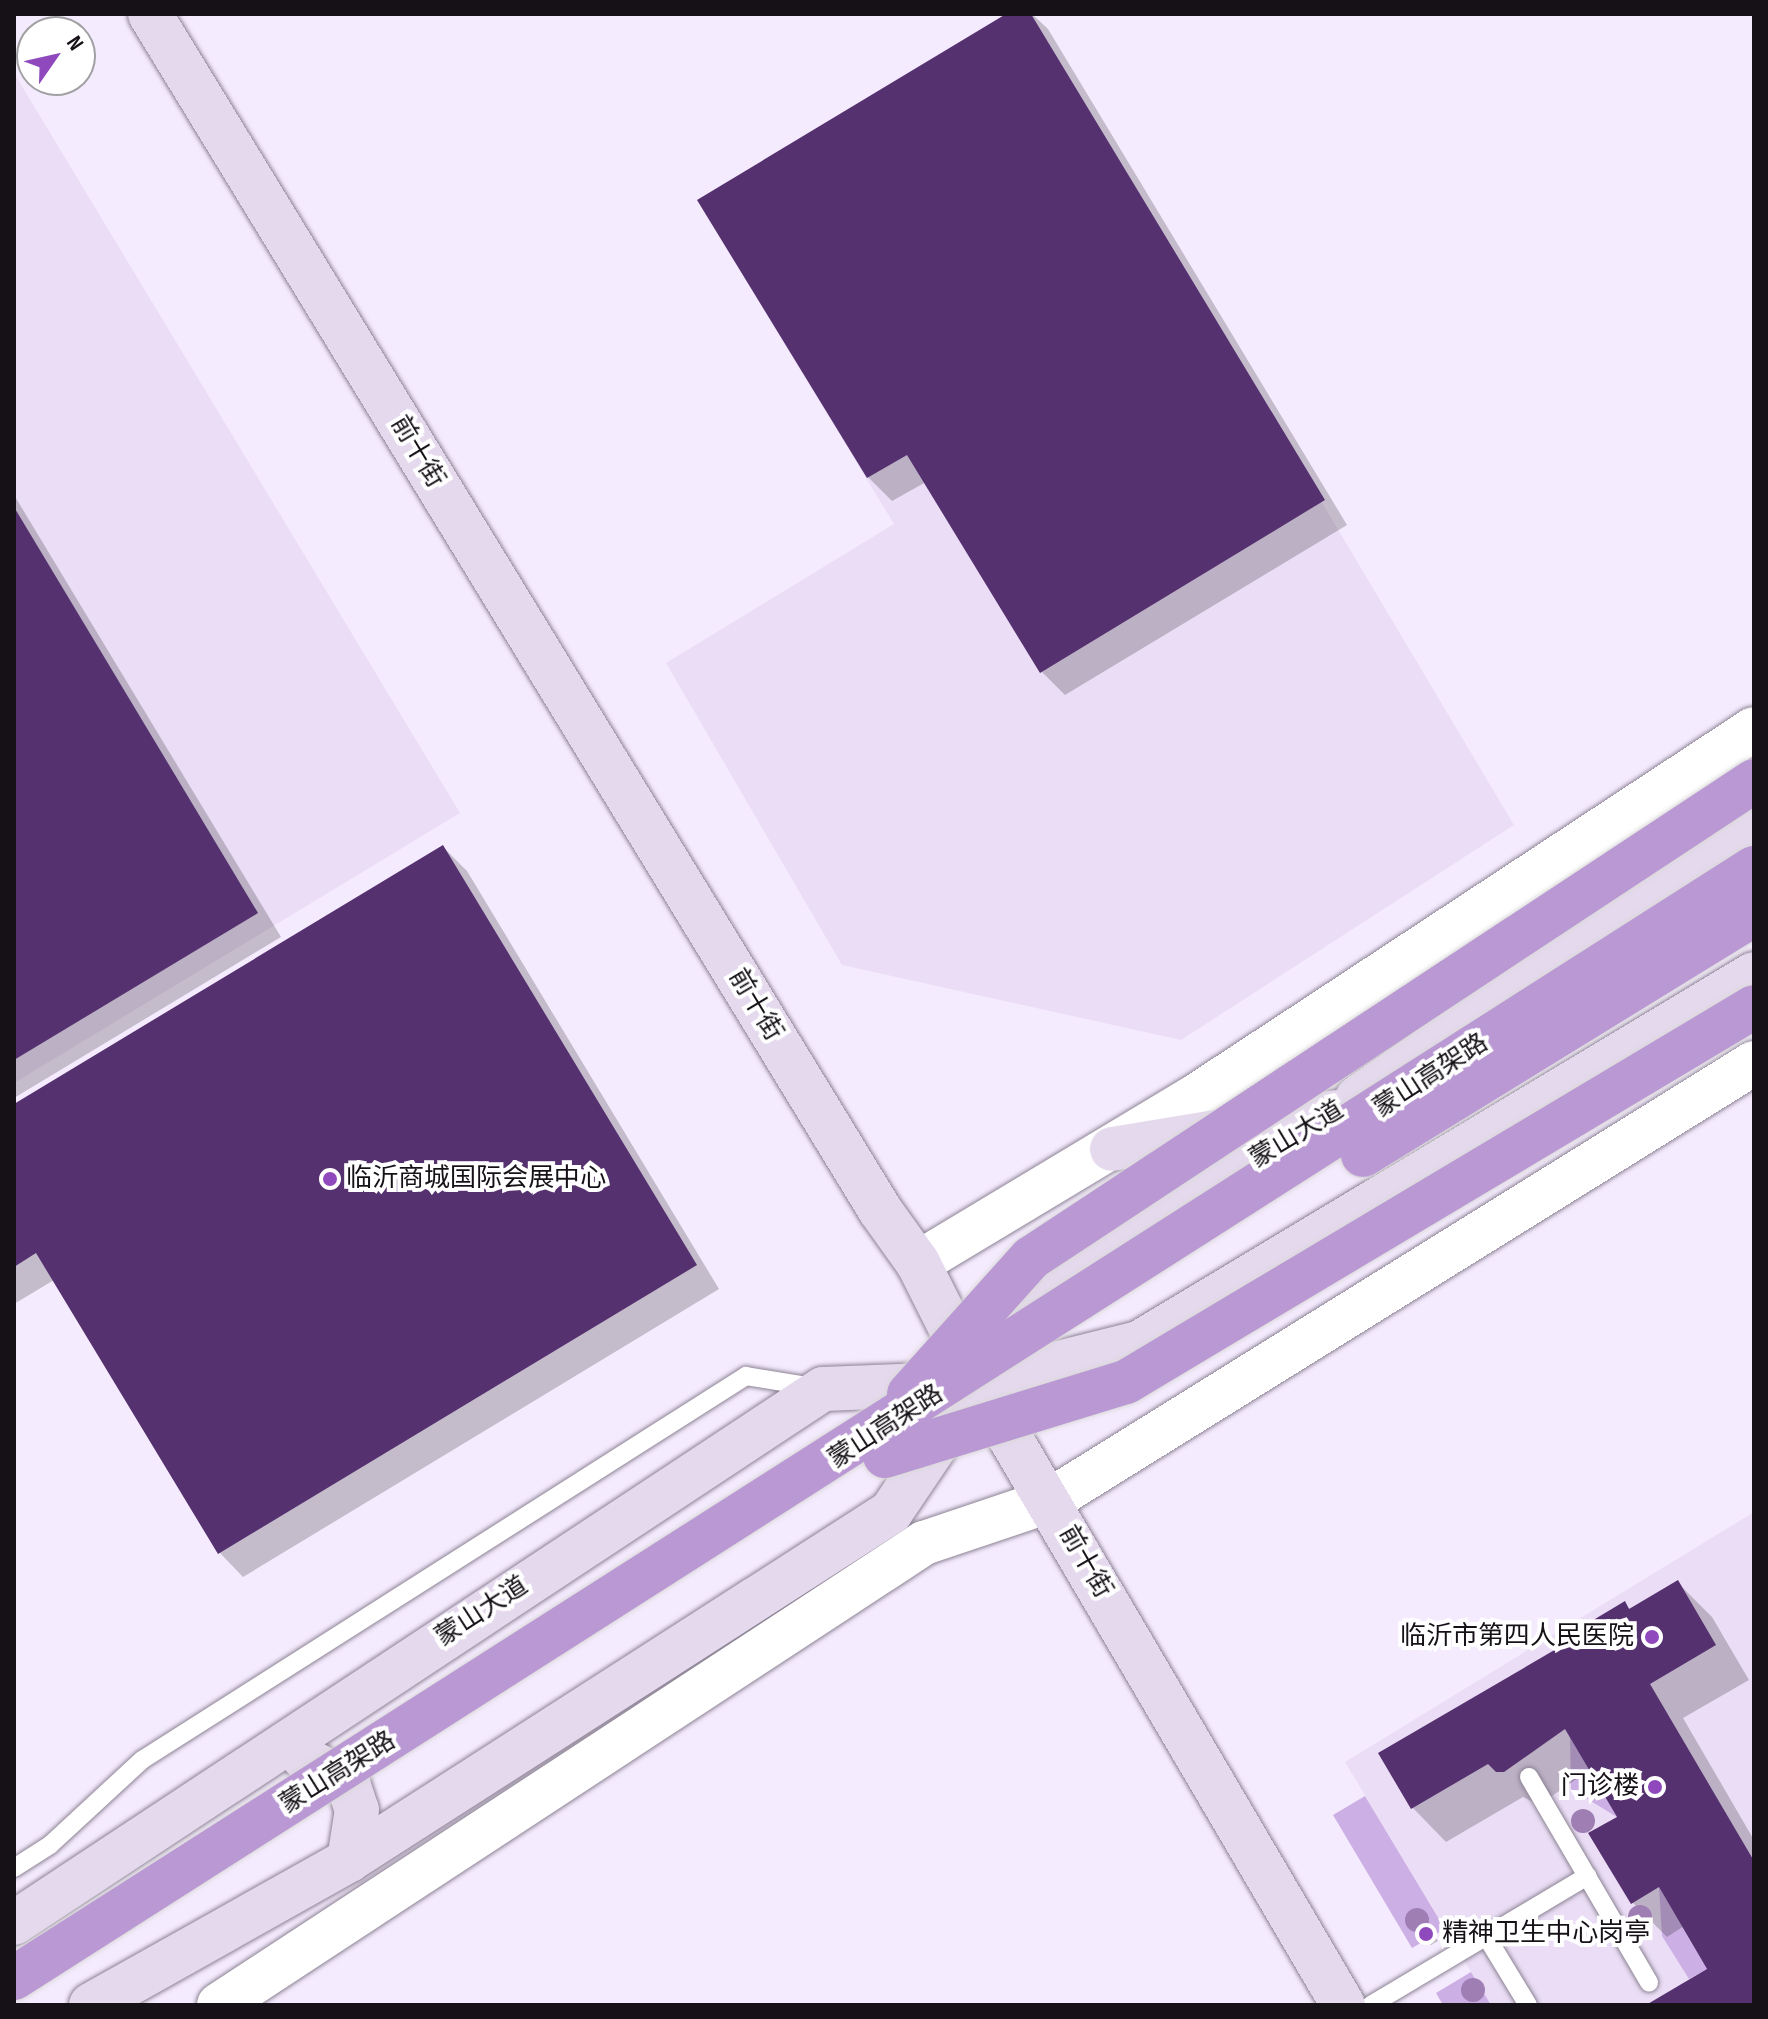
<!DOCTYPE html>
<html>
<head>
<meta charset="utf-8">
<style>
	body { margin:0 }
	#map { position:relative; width:1768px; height:2019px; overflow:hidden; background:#f5ebfe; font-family:"Sofia Sans Condensed","Noto Sans SC",sans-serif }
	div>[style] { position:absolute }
	.built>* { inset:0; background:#eaddf5 }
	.green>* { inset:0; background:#ccafe4 }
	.shadow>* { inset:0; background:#0003 }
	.building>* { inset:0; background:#563170 }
	.roads { filter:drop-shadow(0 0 2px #8c8394) drop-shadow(0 0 2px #8c8394) }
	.service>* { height:18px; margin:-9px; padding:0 9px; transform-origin:9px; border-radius:9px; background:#fff }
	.tertiary>* { height:44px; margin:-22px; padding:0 22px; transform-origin:22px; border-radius:22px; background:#fff }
	.secondary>* { height:44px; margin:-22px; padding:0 22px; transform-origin:22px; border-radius:22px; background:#e5d9ee }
	.bridges { filter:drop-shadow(0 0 2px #dad9da) drop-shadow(0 0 2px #dad9da) }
	.trunk-bridge>* { height:44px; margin:-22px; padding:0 22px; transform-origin:22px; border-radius:22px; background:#ba98d3 }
	.trees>* { width:24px; height:24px; margin:-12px; border-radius:50%; background:#9f7eb4 }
	.dots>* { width:22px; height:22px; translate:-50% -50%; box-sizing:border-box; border:4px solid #fff; border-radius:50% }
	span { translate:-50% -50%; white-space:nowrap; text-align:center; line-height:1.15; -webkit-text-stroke:8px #fff; paint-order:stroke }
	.street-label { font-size:26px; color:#151117 }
	.poi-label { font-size:26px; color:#151117 }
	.left { translate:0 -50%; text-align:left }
	.right { translate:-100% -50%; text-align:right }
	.frame { position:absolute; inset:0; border:16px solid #151117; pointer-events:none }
	.north { position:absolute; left:16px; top:16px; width:80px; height:80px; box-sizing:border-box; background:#fff; border:2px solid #a1a0a2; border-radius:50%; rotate:56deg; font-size:22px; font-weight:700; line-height:32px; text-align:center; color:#151117 }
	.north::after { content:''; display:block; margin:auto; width:28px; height:36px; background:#8f49bd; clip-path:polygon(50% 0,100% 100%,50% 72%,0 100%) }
</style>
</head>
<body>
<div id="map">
	<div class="built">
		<i style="clip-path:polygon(1006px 14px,1031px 14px,1514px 825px,1181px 1040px,842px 965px,666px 663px,894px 524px,697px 200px)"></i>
		<i style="clip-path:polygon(14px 73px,460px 813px,14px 1083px)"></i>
		<i style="clip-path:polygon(1754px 1512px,1754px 2005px,1491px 2005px,1345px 1762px)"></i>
	</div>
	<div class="green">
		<i style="clip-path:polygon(1570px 1737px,1617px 1817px,1571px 1789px)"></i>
		<i style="clip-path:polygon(1365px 1796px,1445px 1929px,1412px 1948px,1333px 1815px)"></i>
		<i style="clip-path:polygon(1659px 1887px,1707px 1969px,1689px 1979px,1662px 1936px)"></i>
		<i style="clip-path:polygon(1471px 1972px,1491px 2005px,1443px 2005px,1436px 1993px)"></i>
	</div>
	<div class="shadow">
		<i style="clip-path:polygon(1010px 14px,1032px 14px,1048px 29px,1347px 525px,1065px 695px,1041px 671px,926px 482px,892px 501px,868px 477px)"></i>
		<i style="clip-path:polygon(14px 495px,281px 937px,14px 1098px)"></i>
		<i style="clip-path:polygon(443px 847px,467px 871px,719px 1289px,243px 1577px,220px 1553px,54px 1280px,14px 1304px,14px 1106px)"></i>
		<i style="clip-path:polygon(1678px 1583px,1712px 1617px,1749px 1680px,1683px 1718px,1754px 1840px,1754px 2005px,1652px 2005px,1710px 1969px,1684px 1926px,1667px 1937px,1633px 1903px,1620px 1818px,1591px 1769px,1539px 1805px,1523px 1797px,1446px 1842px,1412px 1807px,1625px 1604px,1631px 1610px)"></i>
		<i style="clip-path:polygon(1429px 1928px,1438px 1941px,1431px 1945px,1425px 1940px)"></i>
	</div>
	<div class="building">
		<i style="clip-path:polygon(1006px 14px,1031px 14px,1325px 500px,1040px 673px,907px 455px,867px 478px,697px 200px)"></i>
		<i style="clip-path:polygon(14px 507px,258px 913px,14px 1060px)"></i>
		<i style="clip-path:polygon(443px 845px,697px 1265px,218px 1554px,36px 1253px,14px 1267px,14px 1104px)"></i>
		<i style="clip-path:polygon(1678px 1580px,1716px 1645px,1650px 1684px,1754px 1861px,1754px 2005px,1646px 2005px,1707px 1969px,1659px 1887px,1631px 1904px,1588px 1833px,1617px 1817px,1565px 1729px,1504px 1772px,1496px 1772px,1488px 1764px,1411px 1809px,1378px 1753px,1594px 1627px,1590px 1622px,1625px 1601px,1629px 1609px)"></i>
		<i style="clip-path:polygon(1429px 1926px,1434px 1935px,1424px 1941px,1418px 1932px)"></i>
	</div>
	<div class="roads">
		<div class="service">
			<i style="left:1529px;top:1777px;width:238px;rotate:59.7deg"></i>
			<i style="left:14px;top:1868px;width:43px;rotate:-32.6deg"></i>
			<i style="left:50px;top:1845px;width:125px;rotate:-42.7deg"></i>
			<i style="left:142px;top:1760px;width:716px;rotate:-32.45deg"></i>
			<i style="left:746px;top:1376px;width:68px;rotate:9.3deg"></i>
			<i style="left:1486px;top:1936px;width:81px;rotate:58.7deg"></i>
			<i style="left:1371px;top:2005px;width:252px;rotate:-30.8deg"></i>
		</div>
		<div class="tertiary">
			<i style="left:918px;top:1263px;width:321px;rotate:-31deg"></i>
			<i style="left:1193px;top:1098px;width:671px;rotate:-33.34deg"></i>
			<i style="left:219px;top:2005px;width:843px;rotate:-33.24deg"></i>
			<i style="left:924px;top:1543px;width:132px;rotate:-18.6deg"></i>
			<i style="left:1049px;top:1501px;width:830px;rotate:-31.85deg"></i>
		</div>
		<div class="secondary">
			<i style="left:150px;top:14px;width:1401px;rotate:58.6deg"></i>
			<i style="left:880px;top:1210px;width:65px;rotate:54.4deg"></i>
			<i style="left:918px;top:1263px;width:134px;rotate:63.4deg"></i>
			<i style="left:978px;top:1383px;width:721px;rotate:59.59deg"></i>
			<i style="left:1357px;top:1098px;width:482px;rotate:-34.5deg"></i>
			<i style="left:1112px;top:1149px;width:227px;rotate:-9.4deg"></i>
			<i style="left:1027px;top:1326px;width:81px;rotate:-49deg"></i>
			<i style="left:1080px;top:1265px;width:259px;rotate:-30.9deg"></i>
			<i style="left:304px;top:1758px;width:51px;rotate:29.6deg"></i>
			<i style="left:348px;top:1783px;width:28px;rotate:72deg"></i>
			<i style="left:357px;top:1810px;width:51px;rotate:99.1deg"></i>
			<i style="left:14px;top:1923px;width:969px;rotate:-33.43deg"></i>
			<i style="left:823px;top:1389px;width:155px;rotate:-2.2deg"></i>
			<i style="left:978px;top:1383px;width:166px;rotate:-14deg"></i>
			<i style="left:1139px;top:1343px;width:717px;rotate:-30.96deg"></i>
			<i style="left:91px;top:2005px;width:296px;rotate:-29.3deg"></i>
			<i style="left:349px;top:1860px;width:644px;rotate:-32.7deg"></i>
			<i style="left:891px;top:1512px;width:115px;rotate:-56deg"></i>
		</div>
	</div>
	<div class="bridges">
		<div class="trunk-bridge">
			<i style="left:1363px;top:1155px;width:459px;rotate:-31.6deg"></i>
			<i style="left:909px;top:1394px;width:183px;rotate:-48.1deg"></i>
			<i style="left:1031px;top:1258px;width:866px;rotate:-33.41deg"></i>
			<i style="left:885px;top:1456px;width:252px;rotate:-17.1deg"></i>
			<i style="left:1126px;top:1382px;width:731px;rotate:-30.84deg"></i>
			<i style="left:14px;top:1978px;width:2064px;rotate:-32.54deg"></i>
		</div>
	</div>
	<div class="trees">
		<i style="left:1583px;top:1821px"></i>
		<i style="left:1640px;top:1917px"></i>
		<i style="left:1417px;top:1920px"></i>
		<i style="left:1473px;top:1990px"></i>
	</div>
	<div class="dots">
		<i style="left:330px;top:1179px;background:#8f49bd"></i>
		<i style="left:1652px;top:1637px;background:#8f49bd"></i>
		<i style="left:1655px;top:1787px;background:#8f49bd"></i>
		<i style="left:1426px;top:1934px;background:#8f49bd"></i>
	</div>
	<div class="street-label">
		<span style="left:417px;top:452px;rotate:59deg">前十街</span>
		<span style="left:755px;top:1005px;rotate:59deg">前十街</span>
		<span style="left:1431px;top:1076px;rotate:-33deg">蒙山高架路</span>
		<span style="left:1297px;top:1135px;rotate:-31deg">蒙山大道</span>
		<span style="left:886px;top:1427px;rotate:-33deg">蒙山高架路</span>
		<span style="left:1085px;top:1562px;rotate:60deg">前十街</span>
		<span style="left:482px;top:1612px;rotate:-33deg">蒙山大道</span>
		<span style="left:338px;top:1773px;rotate:-32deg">蒙山高架路</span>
	</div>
	<div class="poi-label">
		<span class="left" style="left:346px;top:1179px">临沂商城国际会展中心</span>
		<span class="right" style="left:1634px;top:1637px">临沂市第四人民医院</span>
		<span class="right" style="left:1639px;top:1787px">门诊楼</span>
		<span class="left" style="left:1442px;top:1934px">精神卫生中心岗亭</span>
	</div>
	<div class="frame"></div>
	<div class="north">N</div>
</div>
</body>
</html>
